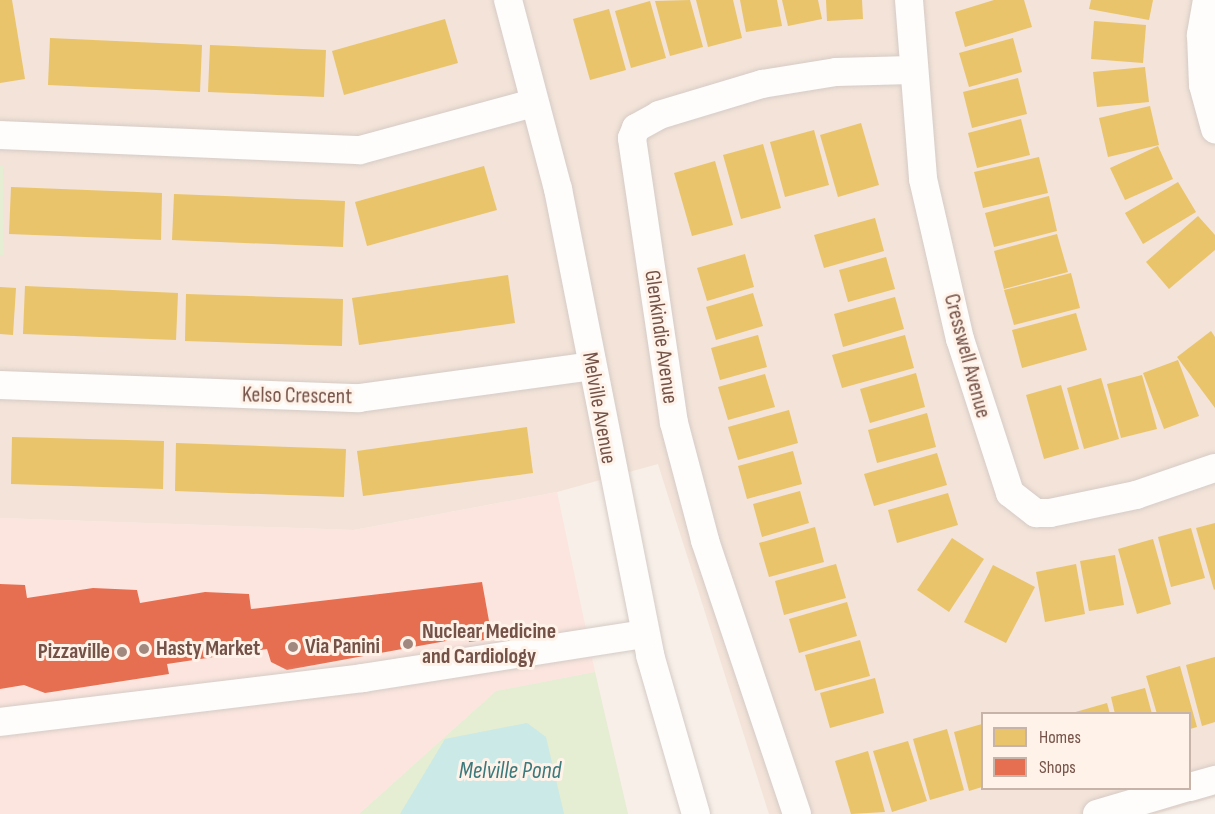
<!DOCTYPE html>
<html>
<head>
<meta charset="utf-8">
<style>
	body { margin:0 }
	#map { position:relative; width:1215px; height:814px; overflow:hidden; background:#f7efe8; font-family:"Sofia Sans Condensed",sans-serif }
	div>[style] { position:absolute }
	.residential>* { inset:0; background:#f3e3d8 }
	.commercial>* { inset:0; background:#fbe5de }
	.green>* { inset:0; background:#e5edd2 }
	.water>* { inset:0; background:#cae9e7 }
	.homes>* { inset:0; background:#e9c46a }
	.shops>* { inset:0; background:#e76f51 }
	.roads { filter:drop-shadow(0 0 2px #d5cbc6) drop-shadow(0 0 2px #d5cbc6) }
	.minor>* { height:28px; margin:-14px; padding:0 14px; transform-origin:14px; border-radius:14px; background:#fefdfc }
	.dots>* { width:16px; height:16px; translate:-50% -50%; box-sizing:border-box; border:3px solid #fff3e9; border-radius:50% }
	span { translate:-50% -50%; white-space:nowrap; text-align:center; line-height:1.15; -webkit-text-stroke:6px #fff3e9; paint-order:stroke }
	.street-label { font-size:22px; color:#755248 }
	.poi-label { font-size:22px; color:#755248; font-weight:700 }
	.left { translate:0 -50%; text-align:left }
	.right { translate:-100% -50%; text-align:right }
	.water-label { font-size:24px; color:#3b797c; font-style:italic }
	.legend { position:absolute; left:981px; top:712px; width:210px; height:78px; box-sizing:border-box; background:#fff3e9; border:2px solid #c8b3a9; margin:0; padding:8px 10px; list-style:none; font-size:18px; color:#755248 }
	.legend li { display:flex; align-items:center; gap:12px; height:30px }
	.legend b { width:30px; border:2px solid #c8b3a9 }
</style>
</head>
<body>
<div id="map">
	<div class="residential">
		<i style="clip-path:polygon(evenodd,0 0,1215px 0,1215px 797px,1155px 814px,769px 814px,658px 464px,557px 492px,354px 530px,0 518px,0 0,982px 714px,1190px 714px,1190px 788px,982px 788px,982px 714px)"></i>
	</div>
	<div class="commercial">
		<i style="clip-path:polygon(557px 492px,595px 672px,496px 691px,359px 814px,0 814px,0 518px,354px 530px)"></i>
	</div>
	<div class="green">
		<i style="clip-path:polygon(0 166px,3px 166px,4px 256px,0 255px)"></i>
		<i style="clip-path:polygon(595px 672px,628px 814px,359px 814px,496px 691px)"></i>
	</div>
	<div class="water">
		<i style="clip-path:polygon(527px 723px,546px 737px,564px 814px,400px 814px,445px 739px)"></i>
	</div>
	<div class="homes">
		<i style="clip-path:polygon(0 0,12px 0,25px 79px,0 83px)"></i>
		<i style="clip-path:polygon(690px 0,703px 47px,670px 56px,655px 1px)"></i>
		<i style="clip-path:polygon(696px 0,733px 0,742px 38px,708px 47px)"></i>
		<i style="clip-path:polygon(740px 0,777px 0,782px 26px,746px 32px)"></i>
		<i style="clip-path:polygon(782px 0,818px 0,822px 19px,788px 26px)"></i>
		<i style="clip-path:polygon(826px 0,862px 0,863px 19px,827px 21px)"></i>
		<i style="clip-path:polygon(994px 0,1024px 0,1032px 27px,965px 47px,955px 12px)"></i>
		<i style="clip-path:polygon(1091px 0,1153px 0,1149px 20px,1089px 9px)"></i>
		<i style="clip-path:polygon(650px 1px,666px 58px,631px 68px,615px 11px)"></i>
		<i style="clip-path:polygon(609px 9px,626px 70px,590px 80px,573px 19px)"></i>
		<i style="clip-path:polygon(445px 19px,458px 63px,344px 95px,332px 51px)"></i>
		<i style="clip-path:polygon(1094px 21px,1146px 25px,1143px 63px,1091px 59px)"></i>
		<i style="clip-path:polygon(50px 38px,202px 45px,200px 92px,48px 85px)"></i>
		<i style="clip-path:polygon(1013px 38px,1022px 72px,969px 87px,959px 53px)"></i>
		<i style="clip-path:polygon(210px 45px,326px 50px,324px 97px,208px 92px)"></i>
		<i style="clip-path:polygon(1145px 67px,1149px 102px,1097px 107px,1093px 72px)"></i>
		<i style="clip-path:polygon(1018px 78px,1027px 114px,972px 128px,963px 92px)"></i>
		<i style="clip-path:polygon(1150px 106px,1159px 145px,1108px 157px,1099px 118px)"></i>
		<i style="clip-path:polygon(1021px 119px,1030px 155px,977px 168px,968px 133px)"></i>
		<i style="clip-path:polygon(861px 123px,879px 185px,838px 197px,820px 135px)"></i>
		<i style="clip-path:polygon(814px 130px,829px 185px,785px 197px,770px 142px)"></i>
		<i style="clip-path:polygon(763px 144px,781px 208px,741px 219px,723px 155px)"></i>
		<i style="clip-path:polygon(1158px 146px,1173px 179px,1125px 200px,1110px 168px)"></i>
		<i style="clip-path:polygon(1039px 157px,1048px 193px,983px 208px,974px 172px)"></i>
		<i style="clip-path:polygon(715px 161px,733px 225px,692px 236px,674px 173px)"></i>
		<i style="clip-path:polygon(484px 166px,497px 210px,367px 246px,355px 202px)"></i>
		<i style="clip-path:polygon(1178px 182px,1196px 212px,1143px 244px,1125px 213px)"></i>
		<i style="clip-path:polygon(11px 187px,162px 193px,161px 240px,9px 234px)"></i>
		<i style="clip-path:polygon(174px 194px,345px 201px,343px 247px,172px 240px)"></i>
		<i style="clip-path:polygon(1049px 196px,1057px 231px,994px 247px,985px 213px)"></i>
		<i style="clip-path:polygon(1198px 216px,1215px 235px,1215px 250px,1169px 289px,1146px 262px)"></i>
		<i style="clip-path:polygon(875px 218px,884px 251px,824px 268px,814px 235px)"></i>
		<i style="clip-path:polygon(1057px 234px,1068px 272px,1004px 289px,994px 251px)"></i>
		<i style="clip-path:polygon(745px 254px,754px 287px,707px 301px,697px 268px)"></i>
		<i style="clip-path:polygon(886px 257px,895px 289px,848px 302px,839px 270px)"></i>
		<i style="clip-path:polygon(1071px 273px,1080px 308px,1014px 325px,1004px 290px)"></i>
		<i style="clip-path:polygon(508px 275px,515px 323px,359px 345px,352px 298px)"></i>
		<i style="clip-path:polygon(25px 286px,178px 293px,176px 340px,23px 334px)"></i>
		<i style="clip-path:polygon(0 287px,16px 288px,13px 335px,0 334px)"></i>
		<i style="clip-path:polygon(753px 293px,763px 326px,716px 340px,706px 307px)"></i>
		<i style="clip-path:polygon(186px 294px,343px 299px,342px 346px,185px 341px)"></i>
		<i style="clip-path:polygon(895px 297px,904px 329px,843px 347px,834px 314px)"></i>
		<i style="clip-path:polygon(1076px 313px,1087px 350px,1022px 368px,1012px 330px)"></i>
		<i style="clip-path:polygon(1211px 331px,1215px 337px,1215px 408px,1177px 357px)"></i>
		<i style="clip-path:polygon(758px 335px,767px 367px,720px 380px,711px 348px)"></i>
		<i style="clip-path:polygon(905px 335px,914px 368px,842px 388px,832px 355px)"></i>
		<i style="clip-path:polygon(1178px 360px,1199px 416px,1164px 429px,1143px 373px)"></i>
		<i style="clip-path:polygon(916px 373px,925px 407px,870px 423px,860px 389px)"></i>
		<i style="clip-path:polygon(765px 374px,775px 407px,728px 420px,718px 387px)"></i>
		<i style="clip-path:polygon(1142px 375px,1157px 429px,1121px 438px,1107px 384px)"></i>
		<i style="clip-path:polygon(1101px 378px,1119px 439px,1084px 449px,1067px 388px)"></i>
		<i style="clip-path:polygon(1061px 385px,1079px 449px,1044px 459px,1026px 395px)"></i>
		<i style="clip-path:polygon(789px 410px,798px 443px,738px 460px,728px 427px)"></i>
		<i style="clip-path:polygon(927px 413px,936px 447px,877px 463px,868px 430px)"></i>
		<i style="clip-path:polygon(527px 427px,533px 473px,363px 496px,357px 451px)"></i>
		<i style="clip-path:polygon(12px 437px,164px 441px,163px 489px,11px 484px)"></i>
		<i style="clip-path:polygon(176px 443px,346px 449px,344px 497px,175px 491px)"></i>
		<i style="clip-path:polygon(793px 451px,802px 484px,747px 499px,738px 466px)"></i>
		<i style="clip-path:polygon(937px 453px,947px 485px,874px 506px,864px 474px)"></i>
		<i style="clip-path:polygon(800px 491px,809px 523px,762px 537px,753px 504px)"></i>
		<i style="clip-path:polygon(948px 493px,958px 525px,897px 543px,888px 510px)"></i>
		<i style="clip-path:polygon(1215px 523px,1215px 589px,1214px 590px,1196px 528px)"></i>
		<i style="clip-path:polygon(815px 527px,824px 562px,769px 577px,759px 543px)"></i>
		<i style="clip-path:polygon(1191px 528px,1205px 578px,1171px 587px,1158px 537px)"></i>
		<i style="clip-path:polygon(952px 538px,984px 559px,949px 612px,917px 590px)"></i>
		<i style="clip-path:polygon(1153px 539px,1171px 604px,1137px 614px,1118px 549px)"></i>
		<i style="clip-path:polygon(1115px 555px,1124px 605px,1089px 611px,1080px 561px)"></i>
		<i style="clip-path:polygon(836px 564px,846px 598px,784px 615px,775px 581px)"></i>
		<i style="clip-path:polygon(1076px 564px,1085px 614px,1045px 622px,1036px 572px)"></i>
		<i style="clip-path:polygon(993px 565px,1035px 587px,1006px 643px,964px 622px)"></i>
		<i style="clip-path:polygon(847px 602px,857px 636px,799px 653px,789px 619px)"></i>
		<i style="clip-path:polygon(860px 640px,870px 676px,815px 691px,805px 655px)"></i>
		<i style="clip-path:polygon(1215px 657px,1215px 722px,1202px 726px,1186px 665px)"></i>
		<i style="clip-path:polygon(1180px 666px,1197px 727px,1190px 729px,1190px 714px,1157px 714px,1146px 676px)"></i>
		<i style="clip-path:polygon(875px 678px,884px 713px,830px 728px,820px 693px)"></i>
		<i style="clip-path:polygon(1145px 688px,1152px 714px,1115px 714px,1111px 697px)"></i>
		<i style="clip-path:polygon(1107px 703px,1110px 714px,1072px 714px,1072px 713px)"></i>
		<i style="clip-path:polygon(982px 724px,982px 787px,969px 791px,954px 732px)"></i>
		<i style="clip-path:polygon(947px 729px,964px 790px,930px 800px,913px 739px)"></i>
		<i style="clip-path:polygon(908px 741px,927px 801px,892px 812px,873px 751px)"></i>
		<i style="clip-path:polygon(868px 751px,885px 812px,851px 814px,835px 761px)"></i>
	</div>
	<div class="shops">
		<i style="clip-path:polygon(482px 582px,491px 632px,484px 640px,469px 642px,468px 637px,287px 670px,271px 662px,267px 649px,167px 664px,169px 674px,45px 693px,24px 685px,0 689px,0 584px,25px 585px,27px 598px,93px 588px,137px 590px,140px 603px,205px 592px,249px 594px,251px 609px)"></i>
	</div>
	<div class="roads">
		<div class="minor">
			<i style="left:508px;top:0;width:196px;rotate:75.2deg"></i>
			<i style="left:558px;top:189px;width:475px;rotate:78.8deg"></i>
			<i style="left:650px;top:655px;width:166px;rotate:73.9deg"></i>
			<i style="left:909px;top:0;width:180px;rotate:85.5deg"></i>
			<i style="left:923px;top:179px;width:164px;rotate:77deg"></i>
			<i style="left:960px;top:339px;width:162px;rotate:72deg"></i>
			<i style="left:1010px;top:493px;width:33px;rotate:38deg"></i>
			<i style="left:1036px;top:513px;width:14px"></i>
			<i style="left:1050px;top:513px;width:88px;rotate:-11.8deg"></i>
			<i style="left:1136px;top:495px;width:83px;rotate:-18.9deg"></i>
			<i style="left:1207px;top:0;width:36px;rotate:100deg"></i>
			<i style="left:1201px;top:35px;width:50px;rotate:87.7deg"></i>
			<i style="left:1203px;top:85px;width:46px;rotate:74.7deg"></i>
			<i style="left:0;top:135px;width:360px;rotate:2.4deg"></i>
			<i style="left:360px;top:150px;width:179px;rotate:-15.2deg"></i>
			<i style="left:0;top:385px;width:359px;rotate:2.1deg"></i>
			<i style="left:359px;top:398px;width:235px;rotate:-7.8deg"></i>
			<i style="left:0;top:722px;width:366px;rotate:-6.9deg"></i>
			<i style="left:363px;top:678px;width:285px;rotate:-8.9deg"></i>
			<i style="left:1190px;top:787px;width:26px;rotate:-16deg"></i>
			<i style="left:797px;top:814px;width:289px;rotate:-108.6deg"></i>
			<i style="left:705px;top:540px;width:121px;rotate:-104.8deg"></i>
			<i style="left:674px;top:423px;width:288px;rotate:-98.4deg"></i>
			<i style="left:632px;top:138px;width:11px;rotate:-68deg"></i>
			<i style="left:636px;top:128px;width:26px;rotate:-29deg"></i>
			<i style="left:659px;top:115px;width:108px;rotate:-16.8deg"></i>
			<i style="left:762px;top:84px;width:75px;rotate:-9.2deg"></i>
			<i style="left:836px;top:72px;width:76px;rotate:-1.5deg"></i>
			<i style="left:1097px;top:814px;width:92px;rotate:-16.5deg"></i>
		</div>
	</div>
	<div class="dots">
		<i style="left:408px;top:644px;background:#a28980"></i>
		<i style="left:293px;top:647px;background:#a28980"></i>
		<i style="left:144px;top:649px;background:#a28980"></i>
		<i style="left:122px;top:652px;background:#a28980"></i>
	</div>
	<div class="street-label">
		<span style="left:661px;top:337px;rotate:82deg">Glenkindie Avenue</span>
		<span style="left:967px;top:356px;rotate:75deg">Cresswell Avenue</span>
		<span style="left:297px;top:396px;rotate:1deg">Kelso Crescent</span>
		<span style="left:599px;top:408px;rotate:80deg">Melville Avenue</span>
	</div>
	<div class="poi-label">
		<span class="left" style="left:422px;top:644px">Nuclear Medicine<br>and Cardiology</span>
		<span class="left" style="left:305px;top:647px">Via Panini</span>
		<span class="left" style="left:156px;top:649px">Hasty Market</span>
		<span class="right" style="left:110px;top:652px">Pizzaville</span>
	</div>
	<div class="water-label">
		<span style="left:510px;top:771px">Melville Pond</span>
	</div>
	<ul class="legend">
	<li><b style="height:16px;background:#e9c46a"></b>Homes</li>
	<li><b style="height:16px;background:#e76f51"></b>Shops</li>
	</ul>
</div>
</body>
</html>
